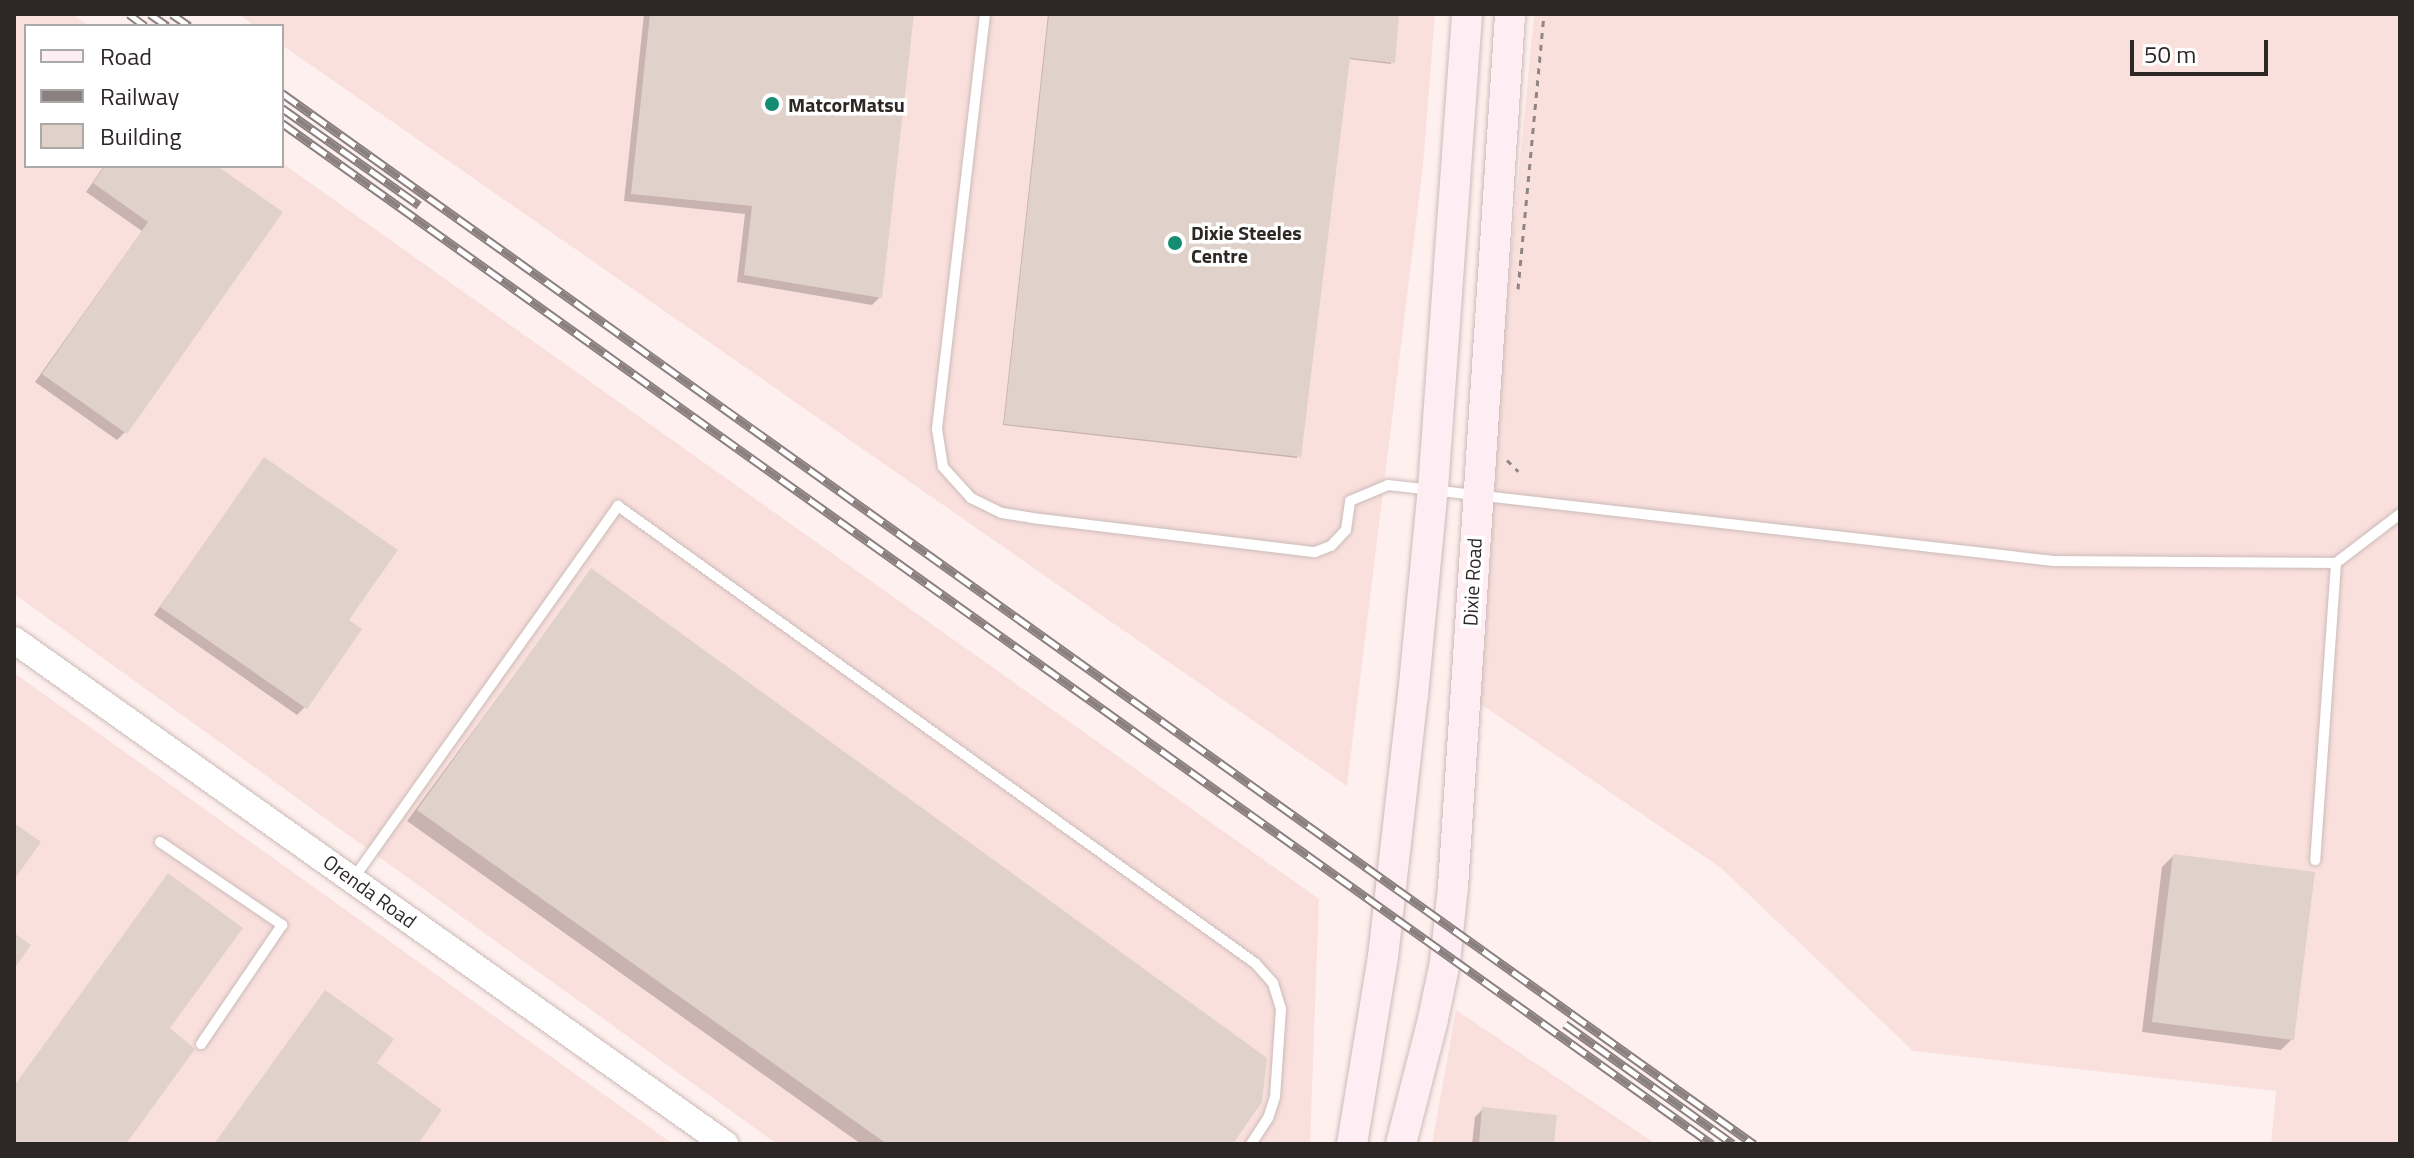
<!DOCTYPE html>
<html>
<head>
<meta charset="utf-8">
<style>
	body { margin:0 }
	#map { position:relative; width:2414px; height:1158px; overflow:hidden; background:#fef0ee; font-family:"Titillium Web",sans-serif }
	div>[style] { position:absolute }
	.built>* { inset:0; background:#fae0dd }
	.shadow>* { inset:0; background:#0003 }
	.building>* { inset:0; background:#e0d2ca }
	.path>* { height:3px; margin-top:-1.5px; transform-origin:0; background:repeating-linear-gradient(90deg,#8f8684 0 6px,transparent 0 12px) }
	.roads { filter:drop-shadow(0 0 2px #cbbbb9) drop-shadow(0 0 2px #cbbbb9) }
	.service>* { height:10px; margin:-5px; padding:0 5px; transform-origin:5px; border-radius:5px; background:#fff }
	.tertiary>* { height:26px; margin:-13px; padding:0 13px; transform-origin:13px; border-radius:13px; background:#fff }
	.secondary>* { height:30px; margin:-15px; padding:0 15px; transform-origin:15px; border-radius:15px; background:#feedf3 }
	.rail>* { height:9px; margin-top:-4.5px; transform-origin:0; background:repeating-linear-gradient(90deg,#fff 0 18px,#8a807f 0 36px); box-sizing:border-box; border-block:2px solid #8a807f }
	.dots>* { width:22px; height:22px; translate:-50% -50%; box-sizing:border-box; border:4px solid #fff; border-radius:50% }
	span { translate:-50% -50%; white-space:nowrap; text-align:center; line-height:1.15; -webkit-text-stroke:7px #fff; paint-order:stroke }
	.poi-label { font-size:20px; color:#2d2726; font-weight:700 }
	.left { translate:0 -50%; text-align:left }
	.street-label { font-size:20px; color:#2d2726 }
	.frame { position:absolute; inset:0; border:16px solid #2d2726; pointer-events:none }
	.legend { position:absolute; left:24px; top:24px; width:260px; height:144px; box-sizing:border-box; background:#fff; border:2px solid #aba9a8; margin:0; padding:10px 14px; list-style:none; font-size:24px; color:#2d2726 }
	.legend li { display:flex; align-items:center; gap:16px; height:40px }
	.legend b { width:40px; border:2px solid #aba9a8 }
	.scale { position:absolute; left:2130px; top:40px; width:138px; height:36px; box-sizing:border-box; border:4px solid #2d2726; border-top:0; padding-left:10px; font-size:24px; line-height:28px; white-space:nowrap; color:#2d2726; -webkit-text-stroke:6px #fff; paint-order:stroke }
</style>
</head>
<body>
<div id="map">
	<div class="built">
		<i style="clip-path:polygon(14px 14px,72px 14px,89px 26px,26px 26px,26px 166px,282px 166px,282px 163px,1319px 899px,1310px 1144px,777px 1144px,14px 594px)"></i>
		<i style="clip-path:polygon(238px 14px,1435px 14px,1423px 166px,1347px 786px,282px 45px,282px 26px,255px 26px)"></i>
		<i style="clip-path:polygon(1534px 14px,2400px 14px,2400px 1144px,2271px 1144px,2276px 1091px,1913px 1051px,1721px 868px,1469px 696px)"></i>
		<i style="clip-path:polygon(14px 673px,673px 1144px,14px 1144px)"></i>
		<i style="clip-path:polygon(1456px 1010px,1656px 1144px,1432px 1144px)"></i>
	</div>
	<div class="shadow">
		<i style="clip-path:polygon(644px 14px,912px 14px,880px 297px,872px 305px,737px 282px,745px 214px,624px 201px)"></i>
		<i style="clip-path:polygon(1048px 14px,1397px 14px,1391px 64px,1348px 59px,1297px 458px,1003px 425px)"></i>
		<i style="clip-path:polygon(104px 166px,214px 166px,125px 432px,117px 440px,35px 382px,142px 231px,86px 192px)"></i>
		<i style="clip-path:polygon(264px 459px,347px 620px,305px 707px,297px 715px,154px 615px)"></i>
		<i style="clip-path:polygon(591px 571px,1231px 1144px,861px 1144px,407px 821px)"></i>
		<i style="clip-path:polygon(2173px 856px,2292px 1039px,2281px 1050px,2142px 1032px,2162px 867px)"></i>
		<i style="clip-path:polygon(1483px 1109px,1552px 1144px,1472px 1144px,1475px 1117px)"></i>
	</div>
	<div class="building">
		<i style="clip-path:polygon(650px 14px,914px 14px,882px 298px,744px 275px,752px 206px,631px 194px)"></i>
		<i style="clip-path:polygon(1049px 14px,1399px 14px,1395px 63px,1350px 58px,1301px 457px,1004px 424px)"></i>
		<i style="clip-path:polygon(105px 166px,217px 166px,283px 212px,127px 434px,42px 374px,148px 222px,93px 183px)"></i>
		<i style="clip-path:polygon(264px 457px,398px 550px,349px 620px,362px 629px,307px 709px,160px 607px)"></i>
		<i style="clip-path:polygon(591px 568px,1267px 1058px,1262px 1102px,1233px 1144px,887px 1144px,417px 810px)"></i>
		<i style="clip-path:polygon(14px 823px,41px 842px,14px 880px)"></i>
		<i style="clip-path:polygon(2173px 854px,2315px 872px,2294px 1040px,2152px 1022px)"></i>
		<i style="clip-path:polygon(168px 873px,243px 928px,170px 1028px,195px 1049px,126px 1144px,14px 1144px,14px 1086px)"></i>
		<i style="clip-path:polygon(14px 933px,31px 945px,14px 969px)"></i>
		<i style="clip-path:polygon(325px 990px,394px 1039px,377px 1063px,442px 1110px,418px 1144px,214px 1144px)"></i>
		<i style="clip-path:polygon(1482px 1107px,1557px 1115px,1554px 1144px,1479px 1144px)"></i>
	</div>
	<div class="path">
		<i style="left:1518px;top:289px;width:276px;rotate:-84.6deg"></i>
		<i style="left:1507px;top:460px;width:16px;rotate:45deg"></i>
	</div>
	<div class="roads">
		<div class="service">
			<i style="left:985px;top:14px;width:418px;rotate:96.6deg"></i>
			<i style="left:937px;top:429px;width:38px;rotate:81deg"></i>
			<i style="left:943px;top:467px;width:42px;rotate:47.9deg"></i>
			<i style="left:971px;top:498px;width:34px;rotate:26deg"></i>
			<i style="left:1002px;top:513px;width:30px;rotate:9deg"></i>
			<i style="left:1032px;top:518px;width:285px;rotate:6.9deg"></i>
			<i style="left:1315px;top:552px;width:17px;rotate:-21deg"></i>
			<i style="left:1331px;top:546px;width:22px;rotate:-47deg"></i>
			<i style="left:1346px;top:530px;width:29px;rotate:-82deg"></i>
			<i style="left:1350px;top:501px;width:41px;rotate:-22.8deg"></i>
			<i style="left:1388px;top:485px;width:670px;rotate:6.51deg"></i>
			<i style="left:2054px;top:561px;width:282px;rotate:0.4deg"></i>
			<i style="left:2336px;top:563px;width:298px;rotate:94deg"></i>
			<i style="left:2336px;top:563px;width:81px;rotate:-37.4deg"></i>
			<i style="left:160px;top:842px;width:148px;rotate:34.2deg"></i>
			<i style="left:282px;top:925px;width:144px;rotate:124.2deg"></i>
			<i style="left:353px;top:879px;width:458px;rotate:-54.6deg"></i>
			<i style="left:618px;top:506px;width:784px;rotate:35.66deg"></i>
			<i style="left:1255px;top:963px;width:27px;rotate:48deg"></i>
			<i style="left:1273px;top:983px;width:27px;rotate:73deg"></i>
			<i style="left:1281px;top:1009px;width:88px;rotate:93.9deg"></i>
			<i style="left:1275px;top:1097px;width:22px;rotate:108deg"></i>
			<i style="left:1268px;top:1118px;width:31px;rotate:123deg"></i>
		</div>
		<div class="tertiary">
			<i style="left:14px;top:640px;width:872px;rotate:35.33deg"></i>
		</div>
		<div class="secondary">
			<i style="left:1352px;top:1144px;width:190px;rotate:-80.6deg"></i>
			<i style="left:1383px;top:957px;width:264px;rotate:-83.5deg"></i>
			<i style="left:1413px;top:695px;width:207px;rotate:-84.5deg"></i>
			<i style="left:1433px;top:489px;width:476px;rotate:-85.9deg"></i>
			<i style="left:1401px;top:1144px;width:129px;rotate:-75.6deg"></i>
			<i style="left:1433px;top:1019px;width:58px;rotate:-78.1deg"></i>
			<i style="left:1445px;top:962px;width:75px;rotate:-83.9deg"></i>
			<i style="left:1453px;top:887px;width:875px;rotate:-86.26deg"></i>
		</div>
	</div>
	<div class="rail">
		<i style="left:129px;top:14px;width:20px;rotate:37deg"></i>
		<i style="left:150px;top:14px;width:21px;rotate:35deg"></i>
		<i style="left:172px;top:14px;width:21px;rotate:35deg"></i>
		<i style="left:282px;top:93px;width:1809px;rotate:35.53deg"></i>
		<i style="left:282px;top:108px;width:168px;rotate:35.3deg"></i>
		<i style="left:282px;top:123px;width:1757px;rotate:35.53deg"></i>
		<i style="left:1565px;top:1024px;width:206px;rotate:35.5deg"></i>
	</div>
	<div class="dots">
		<i style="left:772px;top:104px;background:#158d70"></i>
		<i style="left:1175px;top:243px;background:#158d70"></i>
	</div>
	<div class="poi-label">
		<span class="left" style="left:788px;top:104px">MatcorMatsu</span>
		<span class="left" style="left:1191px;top:244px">Dixie Steeles<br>Centre</span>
	</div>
	<div class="street-label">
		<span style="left:1472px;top:582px;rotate:-87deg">Dixie Road</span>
		<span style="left:370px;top:891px;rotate:36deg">Orenda Road</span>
	</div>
	<div class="frame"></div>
	<ul class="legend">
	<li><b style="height:10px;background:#feedf3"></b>Road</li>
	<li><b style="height:10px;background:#8a807f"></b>Railway</li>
	<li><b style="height:22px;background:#e0d2ca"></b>Building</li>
	</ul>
	<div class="scale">50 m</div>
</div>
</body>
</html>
